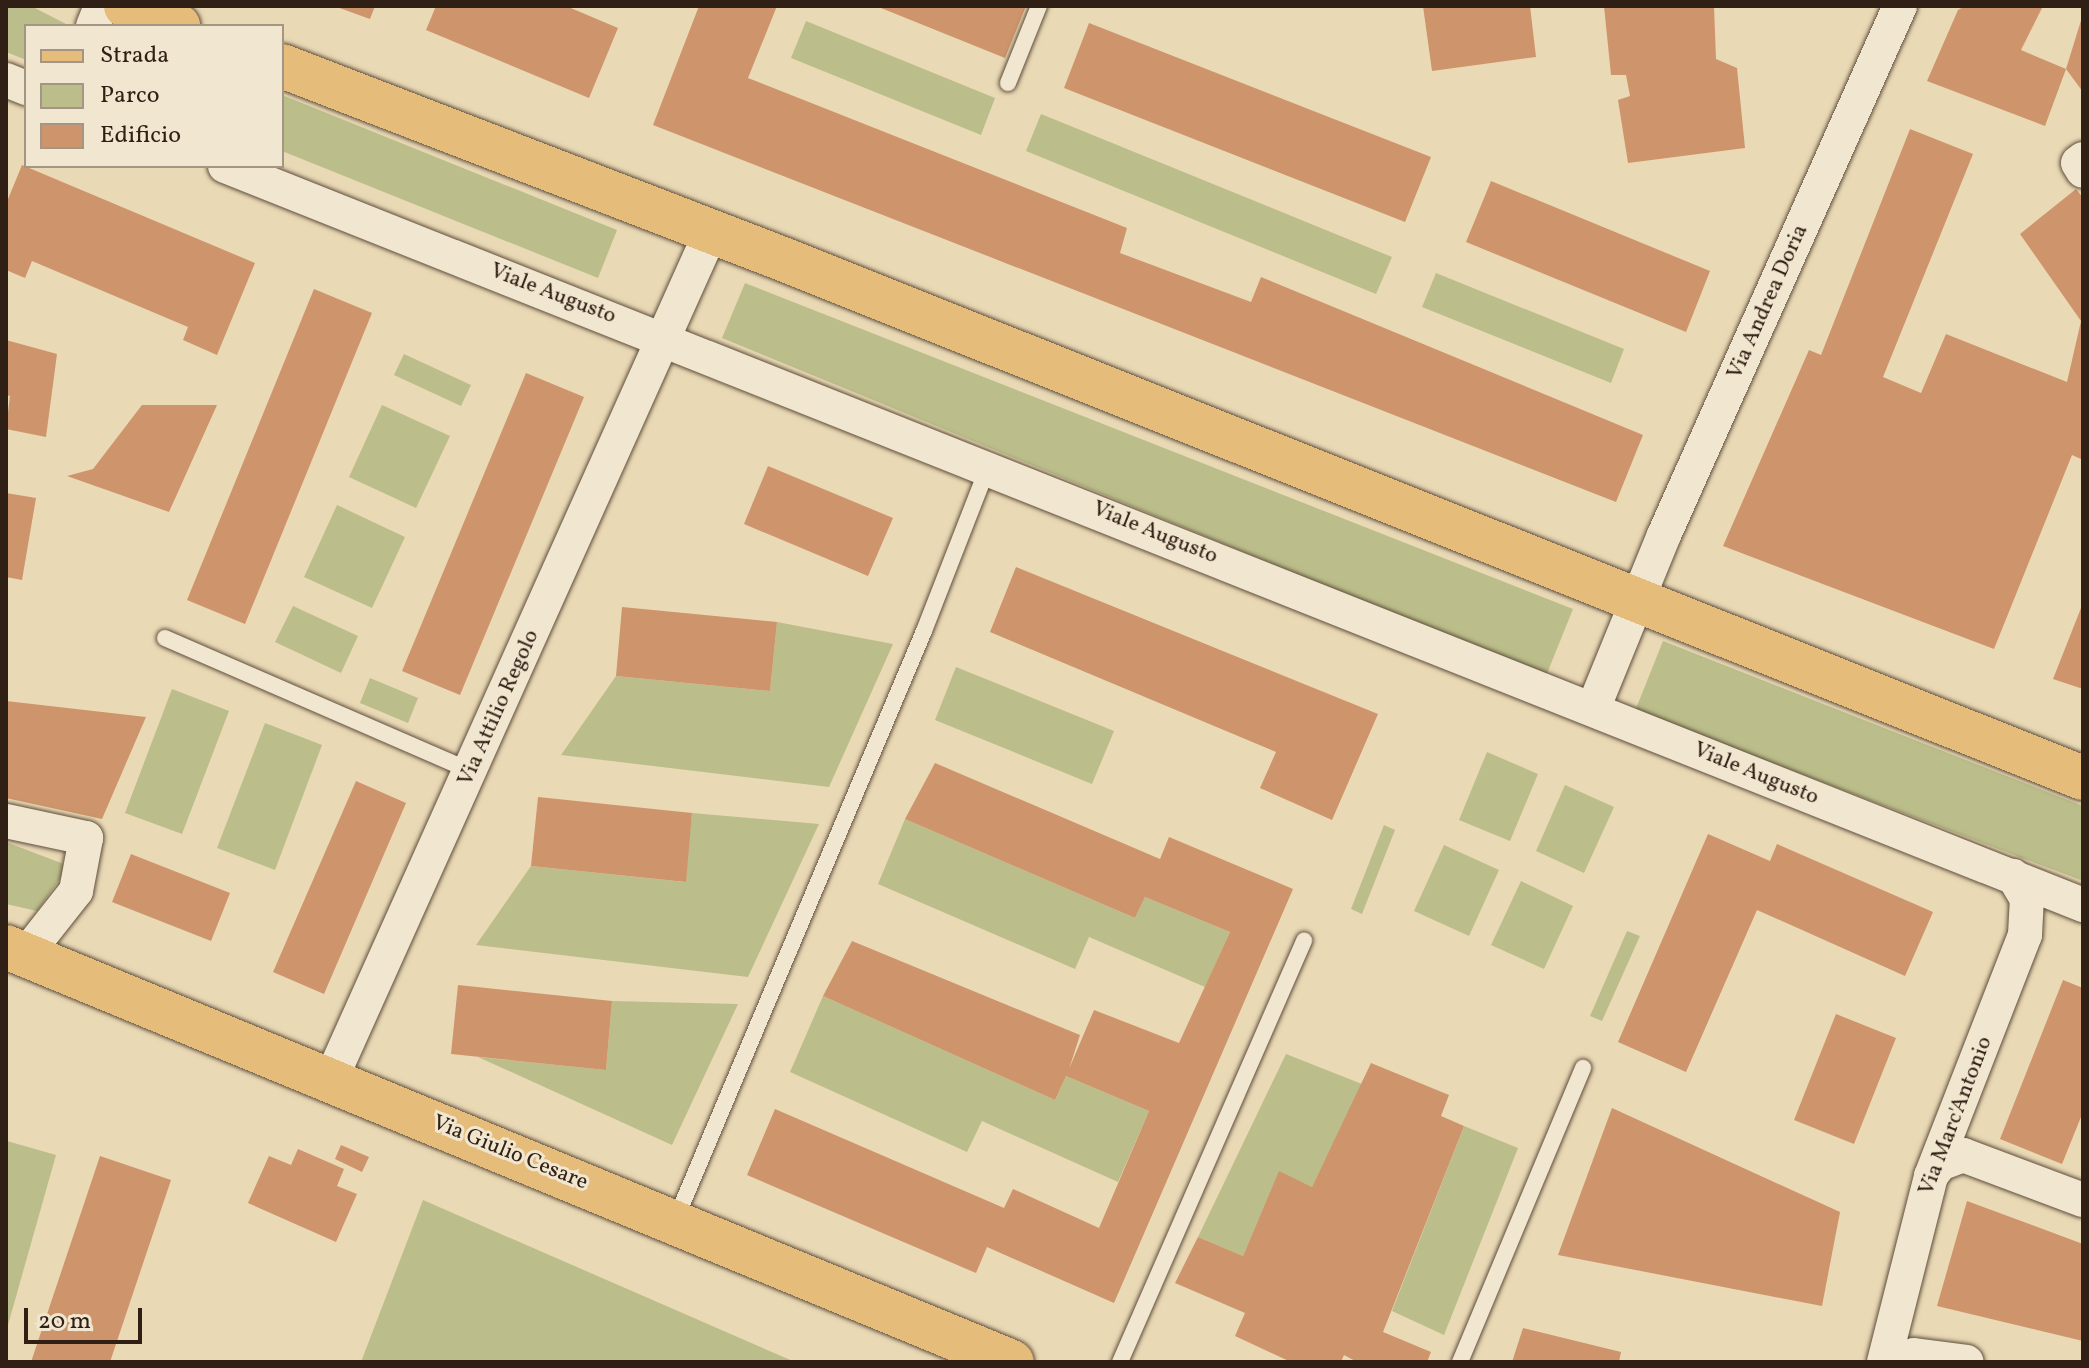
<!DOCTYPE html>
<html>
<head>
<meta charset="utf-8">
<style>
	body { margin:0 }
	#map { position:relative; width:2089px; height:1368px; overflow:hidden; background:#ead9b5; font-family:Vollkorn,serif }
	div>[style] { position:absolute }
	.green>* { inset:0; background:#bbbe8a }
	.building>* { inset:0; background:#ce946c }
	.roads { filter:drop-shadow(0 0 2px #5e4e3c) drop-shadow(0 0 2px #5e4e3c) }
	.service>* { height:16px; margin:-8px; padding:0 8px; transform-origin:8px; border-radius:8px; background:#f1e6cf }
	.minor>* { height:34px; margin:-17px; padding:0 17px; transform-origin:17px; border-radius:17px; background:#f1e6cf }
	.primary>* { height:44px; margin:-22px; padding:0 22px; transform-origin:22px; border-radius:22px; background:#e5bc7a }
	span { translate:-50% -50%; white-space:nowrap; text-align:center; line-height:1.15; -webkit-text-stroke:6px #f1e6cf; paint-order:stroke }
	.street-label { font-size:22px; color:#301f14 }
	.frame { position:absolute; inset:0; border:8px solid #301f14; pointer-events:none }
	.legend { position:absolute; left:24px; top:24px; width:260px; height:144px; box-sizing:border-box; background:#f1e6cf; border:2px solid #a49684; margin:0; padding:10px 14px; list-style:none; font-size:24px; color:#301f14 }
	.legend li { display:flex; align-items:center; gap:16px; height:40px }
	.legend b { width:40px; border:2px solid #a49684 }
	.scale { position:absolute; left:24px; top:1308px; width:118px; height:36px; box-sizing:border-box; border:4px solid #301f14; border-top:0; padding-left:10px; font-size:24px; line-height:28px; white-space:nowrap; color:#301f14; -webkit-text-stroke:6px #f1e6cf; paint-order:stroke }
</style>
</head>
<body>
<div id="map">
	<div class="green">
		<i style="clip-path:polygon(6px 6px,31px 6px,70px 26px,26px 26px,26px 60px,6px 52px)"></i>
		<i style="clip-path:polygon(806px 21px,995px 98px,981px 135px,791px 58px)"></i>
		<i style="clip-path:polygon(282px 95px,617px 230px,598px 278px,282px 151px)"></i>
		<i style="clip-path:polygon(1041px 114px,1392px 257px,1376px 294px,1026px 151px)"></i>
		<i style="clip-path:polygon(1436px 273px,1624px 349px,1611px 383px,1422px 307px)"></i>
		<i style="clip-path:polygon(745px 283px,1573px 609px,1546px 676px,722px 338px)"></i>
		<i style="clip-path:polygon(404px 354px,471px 385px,461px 406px,394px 375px)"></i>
		<i style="clip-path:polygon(382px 405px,450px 436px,416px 508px,349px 477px)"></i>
		<i style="clip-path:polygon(337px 505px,405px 537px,372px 608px,304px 577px)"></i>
		<i style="clip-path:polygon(293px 606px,358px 636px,341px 673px,275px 642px)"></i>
		<i style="clip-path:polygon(777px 622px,893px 644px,829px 787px,561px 755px,616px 676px,770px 691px)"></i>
		<i style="clip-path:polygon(1663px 641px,2083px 806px,2083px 881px,1635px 711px)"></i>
		<i style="clip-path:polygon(956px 667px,1114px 731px,1092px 784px,935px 720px)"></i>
		<i style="clip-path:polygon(370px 678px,418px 698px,408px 723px,360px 703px)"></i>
		<i style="clip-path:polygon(172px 689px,229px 711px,182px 834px,125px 813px)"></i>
		<i style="clip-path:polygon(265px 723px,322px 745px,275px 870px,217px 848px)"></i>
		<i style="clip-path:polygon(1487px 752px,1538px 774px,1510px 841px,1459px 820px)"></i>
		<i style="clip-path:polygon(1565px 785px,1614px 807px,1584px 873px,1536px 851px)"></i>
		<i style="clip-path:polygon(692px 813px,819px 824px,748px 977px,476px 945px,531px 866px,685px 882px)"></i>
		<i style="clip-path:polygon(905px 819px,1135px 918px,1145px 897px,1230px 932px,1205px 987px,1089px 937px,1075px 969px,878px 884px)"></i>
		<i style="clip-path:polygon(1384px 825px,1395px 830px,1362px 914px,1351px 909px)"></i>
		<i style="clip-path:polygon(6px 842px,69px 866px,37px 911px,6px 904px)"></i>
		<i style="clip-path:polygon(1444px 845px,1499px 870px,1469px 936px,1414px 911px)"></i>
		<i style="clip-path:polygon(1521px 881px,1573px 906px,1544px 969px,1491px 945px)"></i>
		<i style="clip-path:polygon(1627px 931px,1640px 936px,1602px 1021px,1590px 1016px)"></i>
		<i style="clip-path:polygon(823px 996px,1055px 1100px,1066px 1076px,1149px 1111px,1118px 1182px,982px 1121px,967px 1152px,790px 1072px)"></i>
		<i style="clip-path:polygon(612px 1001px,738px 1004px,672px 1145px,478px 1057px,606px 1070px)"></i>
		<i style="clip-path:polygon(1286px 1054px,1362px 1084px,1312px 1187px,1279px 1172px,1243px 1256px,1198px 1237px)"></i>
		<i style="clip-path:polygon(1464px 1126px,1518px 1148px,1444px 1335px,1392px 1311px)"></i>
		<i style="clip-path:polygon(7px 1141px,56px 1155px,6px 1332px,6px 1145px)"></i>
		<i style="clip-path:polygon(423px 1200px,795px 1362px,361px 1362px)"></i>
	</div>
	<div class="building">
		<i style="clip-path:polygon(334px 6px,375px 6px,370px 19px)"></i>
		<i style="clip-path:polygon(436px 6px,566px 6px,618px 28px,589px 98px,426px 30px)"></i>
		<i style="clip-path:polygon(699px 6px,777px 6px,748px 78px,1127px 228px,1120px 253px,1251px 302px,1261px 277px,1643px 435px,1616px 502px,653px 125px)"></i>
		<i style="clip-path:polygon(876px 6px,1026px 6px,1005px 58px)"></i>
		<i style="clip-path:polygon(1423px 6px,1530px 6px,1536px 57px,1432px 71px)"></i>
		<i style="clip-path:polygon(1604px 6px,1714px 6px,1716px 59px,1737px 68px,1745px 148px,1628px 163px,1618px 100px,1630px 96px,1626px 75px,1611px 75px)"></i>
		<i style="clip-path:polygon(1965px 6px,2043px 6px,2021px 50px,2066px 69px,2083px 14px,2083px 92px,2066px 69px,2045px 126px,1927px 81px,1958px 10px)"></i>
		<i style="clip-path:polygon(1089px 23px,1431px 157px,1405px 222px,1064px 88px)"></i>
		<i style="clip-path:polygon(1910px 129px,1973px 154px,1883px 377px,1921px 393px,1946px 334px,2067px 382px,2081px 321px,2020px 234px,2076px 189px,2083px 198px,2083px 460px,2072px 455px,1994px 649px,1723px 546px,1809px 350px,1821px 355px)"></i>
		<i style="clip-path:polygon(22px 165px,255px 263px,217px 355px,183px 340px,188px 327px,32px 261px,25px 278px,6px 270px,6px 204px)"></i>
		<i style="clip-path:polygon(1491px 181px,1710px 271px,1686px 332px,1466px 242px)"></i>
		<i style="clip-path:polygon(314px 289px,372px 313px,245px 624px,187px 600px)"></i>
		<i style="clip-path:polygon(6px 340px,57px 354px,46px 437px,6px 429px,10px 396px,6px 395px)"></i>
		<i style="clip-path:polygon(526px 373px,584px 397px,460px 695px,402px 671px)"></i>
		<i style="clip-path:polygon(142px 405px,217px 405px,169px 512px,67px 476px,93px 469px)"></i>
		<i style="clip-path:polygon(768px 466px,893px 518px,868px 576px,744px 524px)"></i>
		<i style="clip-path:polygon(6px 493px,36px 498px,22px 580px,6px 577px)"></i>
		<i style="clip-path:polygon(1016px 567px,1378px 714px,1332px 820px,1260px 788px,1276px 752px,990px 632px)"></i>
		<i style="clip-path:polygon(2083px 603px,2083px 689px,2053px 679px)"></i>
		<i style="clip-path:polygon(622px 607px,777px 622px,770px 691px,616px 676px)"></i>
		<i style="clip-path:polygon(6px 701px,146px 717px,102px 819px,6px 798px)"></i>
		<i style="clip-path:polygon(935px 763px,1160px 859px,1169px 837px,1293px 889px,1114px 1303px,987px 1247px,976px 1273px,747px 1175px,775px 1109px,1004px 1208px,1013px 1189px,1099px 1228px,1149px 1111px,1066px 1076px,1055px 1100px,823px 996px,852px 941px,1080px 1035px,1069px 1069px,1094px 1010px,1179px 1043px,1230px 932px,1145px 897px,1135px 918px,905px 819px)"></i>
		<i style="clip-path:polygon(356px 781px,406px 803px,324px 994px,273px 972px)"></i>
		<i style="clip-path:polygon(538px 797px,692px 813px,686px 882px,531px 866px)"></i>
		<i style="clip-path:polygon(1708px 834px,1770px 861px,1777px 844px,1933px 912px,1905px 976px,1757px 910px,1686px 1072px,1618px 1042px)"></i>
		<i style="clip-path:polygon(131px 854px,230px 893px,211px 941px,112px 902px)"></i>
		<i style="clip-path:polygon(2063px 980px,2083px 988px,2083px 1112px,2062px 1164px,2000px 1139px)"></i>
		<i style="clip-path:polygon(458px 985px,612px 1001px,606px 1070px,451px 1054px)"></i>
		<i style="clip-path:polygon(1836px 1014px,1896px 1038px,1854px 1144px,1794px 1120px)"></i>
		<i style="clip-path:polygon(1371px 1063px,1449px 1095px,1441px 1116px,1464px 1126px,1383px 1332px,1431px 1352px,1427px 1362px,1357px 1362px,1344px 1355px,1341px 1362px,1291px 1362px,1235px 1336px,1245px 1313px,1175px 1283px,1198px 1237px,1243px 1256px,1279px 1171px,1312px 1187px)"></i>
		<i style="clip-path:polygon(1612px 1108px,1840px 1212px,1822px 1306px,1558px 1255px)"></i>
		<i style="clip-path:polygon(341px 1145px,369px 1157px,362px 1172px,335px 1159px)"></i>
		<i style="clip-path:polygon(298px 1149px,344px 1169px,337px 1186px,357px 1194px,336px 1242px,248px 1203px,269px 1156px,291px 1165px)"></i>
		<i style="clip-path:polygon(100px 1156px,171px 1180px,110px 1362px,31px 1362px)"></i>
		<i style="clip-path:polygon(1967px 1201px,2083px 1244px,2083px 1341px,1937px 1306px)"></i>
		<i style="clip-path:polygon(1523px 1328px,1621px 1352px,1619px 1362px,1512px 1362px)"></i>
	</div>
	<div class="roads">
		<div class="service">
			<i style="left:1008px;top:83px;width:83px;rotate:-68.1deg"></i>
			<i style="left:165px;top:638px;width:334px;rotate:23.5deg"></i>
			<i style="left:675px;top:1221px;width:640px;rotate:-67.12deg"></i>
			<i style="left:924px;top:631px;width:176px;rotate:-68.7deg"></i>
			<i style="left:1120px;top:1362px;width:460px;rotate:-66.4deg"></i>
			<i style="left:1460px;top:1362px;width:319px;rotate:-67.3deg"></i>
		</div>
		<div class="minor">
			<i style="left:93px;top:26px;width:22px;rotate:-68deg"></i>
			<i style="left:6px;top:80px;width:22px;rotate:22deg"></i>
			<i style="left:2083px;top:159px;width:6px;rotate:141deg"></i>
			<i style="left:2078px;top:163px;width:9px;rotate:58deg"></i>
			<i style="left:225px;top:166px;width:2000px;rotate:21.69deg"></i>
			<i style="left:1593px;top:709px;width:188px;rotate:-67.8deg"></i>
			<i style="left:1664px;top:535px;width:579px;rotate:-65.96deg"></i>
			<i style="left:6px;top:821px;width:82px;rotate:12deg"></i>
			<i style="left:86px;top:838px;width:54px;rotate:100.7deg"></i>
			<i style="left:76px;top:891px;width:79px;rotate:128.3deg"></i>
			<i style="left:331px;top:1079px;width:928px;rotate:-65.84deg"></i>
			<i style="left:1931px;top:1176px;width:15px;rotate:-53deg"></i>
			<i style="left:1940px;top:1164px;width:25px;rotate:-21deg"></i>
			<i style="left:1963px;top:1155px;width:128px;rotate:20.6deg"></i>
			<i style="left:1884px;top:1362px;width:192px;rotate:-75.8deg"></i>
			<i style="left:1931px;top:1176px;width:259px;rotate:-68.7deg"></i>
			<i style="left:2025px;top:935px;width:36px;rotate:-87deg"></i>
			<i style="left:2027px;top:899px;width:27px;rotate:-121deg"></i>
			<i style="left:1897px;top:1362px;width:18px;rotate:-22deg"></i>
			<i style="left:1914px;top:1355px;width:53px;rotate:7.5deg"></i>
		</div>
		<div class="primary">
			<i style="left:126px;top:6px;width:56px;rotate:21deg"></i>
			<i style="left:282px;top:66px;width:528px;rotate:21.08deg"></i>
			<i style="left:775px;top:256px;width:1408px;rotate:21.76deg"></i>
			<i style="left:6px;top:947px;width:1088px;rotate:22.42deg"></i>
		</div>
	</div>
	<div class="street-label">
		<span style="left:553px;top:294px;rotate:21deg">Viale Augusto</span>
		<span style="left:1768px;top:302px;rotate:-66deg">Via Andrea Doria</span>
		<span style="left:1155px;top:533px;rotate:22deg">Viale Augusto</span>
		<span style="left:499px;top:708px;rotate:-66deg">Via Attilio Regolo</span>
		<span style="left:1756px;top:774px;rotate:22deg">Viale Augusto</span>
		<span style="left:1956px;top:1116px;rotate:-69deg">Via Marc'Antonio</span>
		<span style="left:510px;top:1153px;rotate:22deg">Via Giulio Cesare</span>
	</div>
	<div class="frame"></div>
	<ul class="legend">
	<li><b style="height:10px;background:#e5bc7a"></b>Strada</li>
	<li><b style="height:22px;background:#bbbe8a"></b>Parco</li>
	<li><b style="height:22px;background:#ce946c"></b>Edificio</li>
	</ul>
	<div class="scale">20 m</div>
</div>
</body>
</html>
